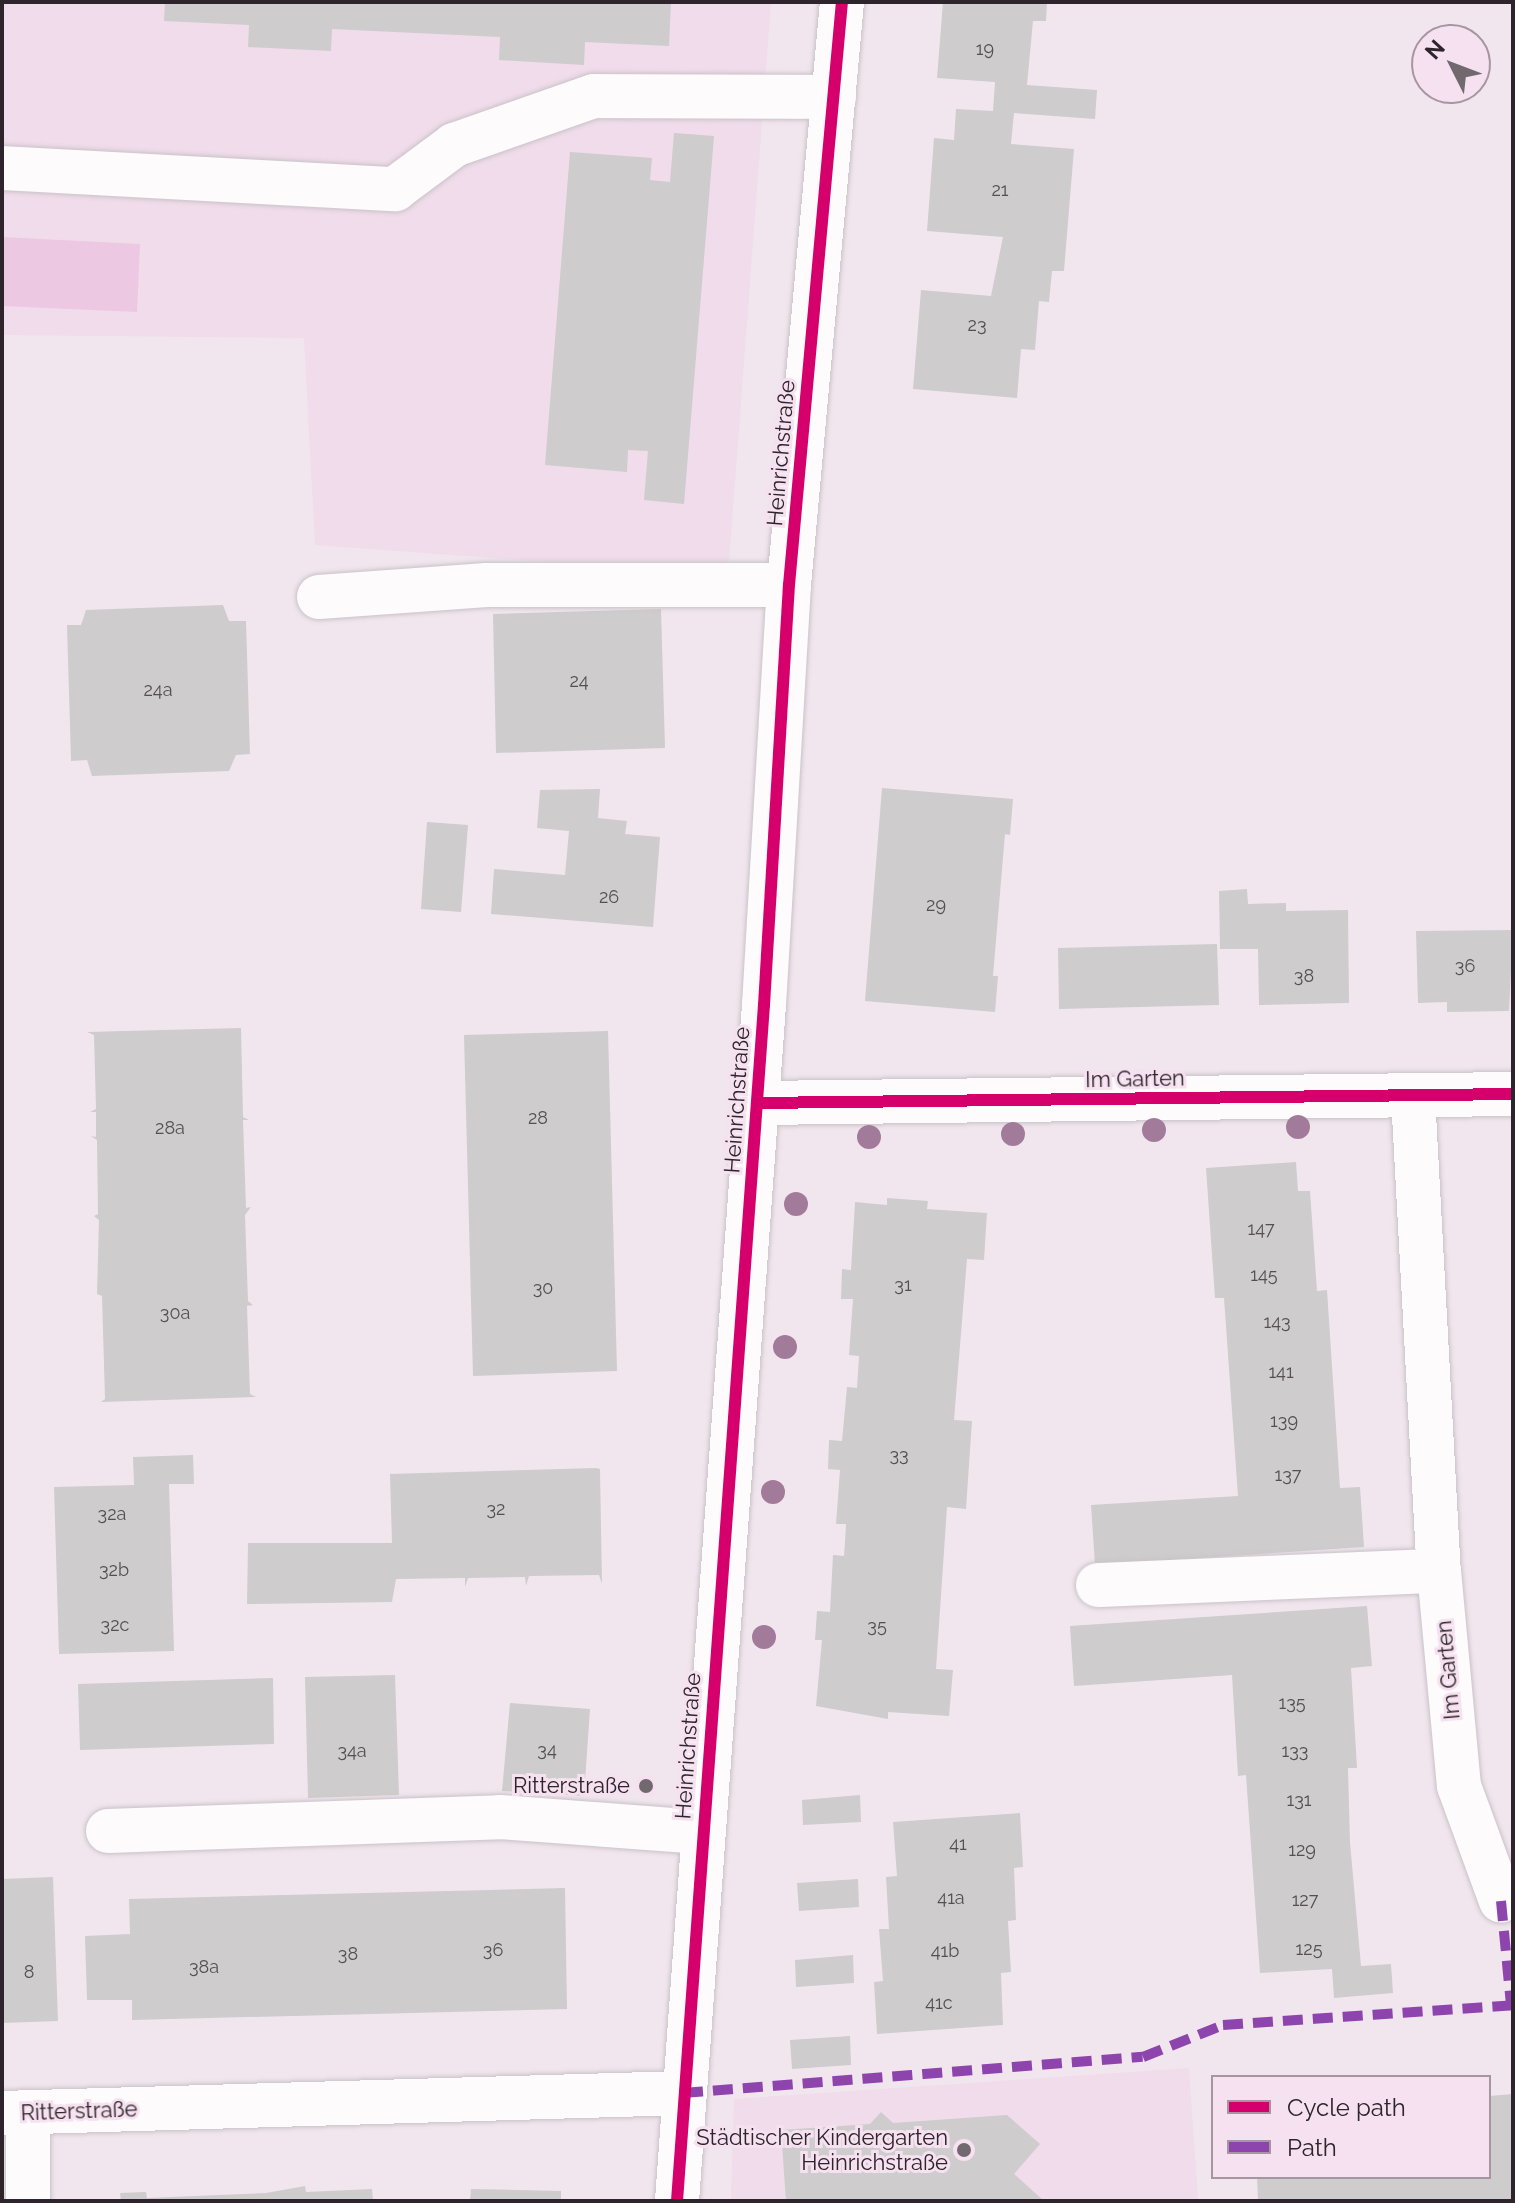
<!DOCTYPE html>
<html>
<head>
<meta charset="utf-8">
<style>
	body { margin:0 }
	#map { position:relative; width:1515px; height:2203px; overflow:hidden; background:#f1e6ee; font-family:Raleway,sans-serif }
	div>[style] { position:absolute }
	.built>* { inset:0; background:#f0dcea }
	.green>* { inset:0; background:#ecc8e2 }
	.building>* { inset:0; background:#cecccc }
	.roads { filter:drop-shadow(0 0 2px #cac2c8) drop-shadow(0 0 2px #cac2c8) }
	.minor>* { height:44px; margin:-22px; padding:0 22px; transform-origin:22px; border-radius:22px; background:#fdfbfc }
	.quiet>* { height:10px; margin-top:-5px; transform-origin:0; background:repeating-linear-gradient(90deg,#8e44ad 0 20px,transparent 0 30px) }
	.cycleway>* { height:12px; margin:-6px; padding:0 6px; transform-origin:6px; border-radius:6px; background:#d6006c }
	.trees>* { width:24px; height:24px; margin:-12px; border-radius:50%; background:#a37b9a }
	.dots>* { width:22px; height:22px; translate:-50% -50%; box-sizing:border-box; border:4px solid #f6e1f0; border-radius:50% }
	span { translate:-50% -50%; white-space:nowrap; text-align:center; line-height:1.15; -webkit-text-stroke:6px #f6e1f0; paint-order:stroke }
	.number-label { font-size:18px; color:#554f53 }
	.number-label span { -webkit-text-stroke-width:0 }
	.street-label { font-size:22px; color:#2d252b }
	.poi-label { font-size:22px; color:#2d252b }
	.right { translate:-100% -50%; text-align:right }
	.frame { position:absolute; inset:0; border:4px solid #2d252b; pointer-events:none }
	.legend { position:absolute; left:1211px; top:2075px; width:280px; height:104px; box-sizing:border-box; background:#f6e1f0; border:2px solid #a696a1; margin:0; padding:10px 14px; list-style:none; font-size:24px; color:#2d252b }
	.legend li { display:flex; align-items:center; gap:16px; height:40px }
	.legend b { width:40px; border:2px solid #a696a1 }
	.north { position:absolute; left:1411px; top:24px; width:80px; height:80px; box-sizing:border-box; background:#f6e1f0; border:2px solid #a696a1; border-radius:50%; rotate:312deg; font-size:22px; font-weight:700; line-height:32px; text-align:center; color:#2d252b }
	.north::after { content:''; display:block; margin:auto; width:28px; height:36px; background:#72696f; clip-path:polygon(50% 0,100% 100%,50% 72%,0 100%) }
</style>
</head>
<body>
<div id="map">
	<div class="built">
		<i style="clip-path:polygon(2px 2px,771px 2px,728px 575px,315px 545px,304px 338px,2px 335px)"></i>
		<i style="clip-path:polygon(1189px 2068px,1198px 2201px,731px 2201px,734px 2099px)"></i>
	</div>
	<div class="green">
		<i style="clip-path:polygon(2px 237px,140px 244px,137px 312px,2px 306px)"></i>
	</div>
	<div class="building">
		<i style="clip-path:polygon(165px 2px,671px 2px,669px 46px,585px 42px,584px 65px,499px 60px,500px 37px,332px 29px,331px 51px,248px 47px,249px 25px,164px 21px)"></i>
		<i style="clip-path:polygon(943px 2px,1047px 2px,1046px 21px,1033px 21px,1027px 85px,1097px 90px,1095px 119px,1014px 113px,1011px 144px,1074px 149px,1064px 271px,1052px 271px,1049px 302px,1039px 301px,1035px 350px,1021px 349px,1017px 398px,913px 389px,921px 290px,991px 296px,1003px 237px,927px 231px,934px 138px,954px 140px,956px 109px,993px 111px,995px 82px,937px 78px)"></i>
		<i style="clip-path:polygon(674px 133px,714px 136px,684px 504px,644px 500px,648px 451px,628px 450px,627px 472px,545px 465px,570px 152px,652px 158px,650px 180px,670px 182px)"></i>
		<i style="clip-path:polygon(223px 605px,229px 621px,246px 621px,250px 754px,236px 755px,229px 771px,92px 776px,87px 760px,71px 761px,67px 625px,81px 625px,86px 610px)"></i>
		<i style="clip-path:polygon(661px 609px,665px 748px,496px 753px,493px 614px)"></i>
		<i style="clip-path:polygon(882px 788px,1013px 799px,1010px 835px,1005px 834px,993px 976px,998px 976px,995px 1012px,865px 1001px)"></i>
		<i style="clip-path:polygon(600px 789px,598px 818px,627px 821px,625px 834px,660px 837px,653px 927px,491px 914px,494px 869px,565px 875px,569px 831px,537px 828px,540px 790px)"></i>
		<i style="clip-path:polygon(427px 822px,468px 825px,461px 912px,421px 909px)"></i>
		<i style="clip-path:polygon(1247px 889px,1248px 904px,1286px 903px,1286px 911px,1348px 910px,1349px 1003px,1259px 1005px,1258px 949px,1220px 949px,1219px 891px)"></i>
		<i style="clip-path:polygon(1513px 930px,1509px 1011px,1447px 1012px,1447px 1002px,1418px 1003px,1416px 931px)"></i>
		<i style="clip-path:polygon(1217px 944px,1219px 1005px,1059px 1009px,1058px 948px)"></i>
		<i style="clip-path:polygon(241px 1028px,243px 1117px,249px 1120px,243px 1120px,246px 1208px,251px 1207px,245px 1215px,248px 1301px,253px 1305px,247px 1306px,250px 1394px,256px 1397px,101px 1402px,105px 1399px,102px 1296px,97px 1294px,99px 1220px,94px 1216px,98px 1214px,97px 1140px,91px 1136px,96px 1137px,96px 1112px,90px 1112px,96px 1109px,94px 1035px,87px 1032px)"></i>
		<i style="clip-path:polygon(608px 1031px,617px 1371px,473px 1376px,464px 1035px)"></i>
		<i style="clip-path:polygon(1296px 1162px,1298px 1191px,1310px 1191px,1317px 1291px,1327px 1290px,1340px 1488px,1360px 1487px,1364px 1547px,1095px 1565px,1091px 1505px,1238px 1496px,1224px 1298px,1215px 1298px,1206px 1168px)"></i>
		<i style="clip-path:polygon(887px 1198px,928px 1201px,927px 1209px,987px 1213px,984px 1260px,967px 1259px,954px 1420px,972px 1421px,966px 1509px,947px 1507px,936px 1669px,953px 1670px,949px 1716px,888px 1712px,888px 1719px,816px 1706px,822px 1640px,815px 1640px,817px 1611px,830px 1612px,833px 1555px,844px 1556px,845px 1542px,846px 1524px,836px 1524px,840px 1470px,828px 1469px,829px 1440px,842px 1441px,847px 1387px,857px 1388px,859px 1356px,849px 1355px,853px 1299px,841px 1299px,842px 1269px,851px 1270px,855px 1202px,887px 1205px)"></i>
		<i style="clip-path:polygon(193px 1455px,194px 1484px,169px 1484px,174px 1651px,59px 1654px,54px 1487px,134px 1485px,133px 1457px)"></i>
		<i style="clip-path:polygon(596px 1468px,600px 1469px,602px 1584px,599px 1575px,529px 1576px,526px 1586px,525px 1577px,468px 1578px,465px 1587px,465px 1578px,396px 1579px,392px 1602px,247px 1604px,248px 1543px,392px 1543px,390px 1474px)"></i>
		<i style="clip-path:polygon(1367px 1606px,1372px 1666px,1351px 1668px,1357px 1768px,1348px 1768px,1350px 1842px,1361px 1966px,1391px 1964px,1393px 1993px,1334px 1998px,1332px 1969px,1260px 1973px,1246px 1775px,1238px 1776px,1232px 1675px,1074px 1686px,1070px 1626px)"></i>
		<i style="clip-path:polygon(395px 1675px,399px 1795px,308px 1798px,305px 1677px)"></i>
		<i style="clip-path:polygon(273px 1678px,274px 1744px,80px 1750px,78px 1684px)"></i>
		<i style="clip-path:polygon(510px 1703px,590px 1709px,584px 1796px,502px 1791px)"></i>
		<i style="clip-path:polygon(860px 1795px,861px 1822px,803px 1825px,802px 1800px)"></i>
		<i style="clip-path:polygon(1020px 1813px,1023px 1867px,1014px 1868px,1016px 1920px,1008px 1921px,1011px 1972px,1001px 1973px,1003px 2025px,877px 2034px,874px 1982px,883px 1981px,879px 1929px,889px 1929px,886px 1877px,897px 1876px,893px 1822px)"></i>
		<i style="clip-path:polygon(53px 1877px,58px 2021px,2px 2023px,2px 1879px)"></i>
		<i style="clip-path:polygon(858px 1879px,859px 1907px,799px 1911px,797px 1883px)"></i>
		<i style="clip-path:polygon(565px 1888px,567px 2009px,132px 2020px,132px 2000px,87px 2000px,85px 1936px,130px 1934px,129px 1899px)"></i>
		<i style="clip-path:polygon(853px 1955px,854px 1983px,796px 1987px,795px 1960px)"></i>
		<i style="clip-path:polygon(850px 2036px,851px 2065px,792px 2069px,790px 2040px)"></i>
		<i style="clip-path:polygon(1513px 2094px,1513px 2201px,1258px 2201px,1257px 2177px,1489px 2177px,1489px 2096px)"></i>
		<i style="clip-path:polygon(881px 2112px,893px 2123px,1007px 2115px,1040px 2144px,1014px 2174px,1044px 2201px,786px 2201px,781px 2130px,870px 2124px)"></i>
		<i style="clip-path:polygon(305px 2186px,306px 2192px,372px 2189px,373px 2201px,121px 2201px,120px 2193px,146px 2192px,147px 2198px,266px 2193px)"></i>
		<i style="clip-path:polygon(471px 2189px,561px 2191px,561px 2201px,470px 2201px)"></i>
	</div>
	<div class="roads">
		<div class="minor">
			<i style="left:2px;top:168px;width:394px;rotate:3.1deg"></i>
			<i style="left:395px;top:189px;width:74px;rotate:-36.7deg"></i>
			<i style="left:454px;top:145px;width:148px;rotate:-19.3deg"></i>
			<i style="left:594px;top:96px;width:240px;rotate:0.2deg"></i>
			<i style="left:319px;top:597px;width:168px;rotate:-4.1deg"></i>
			<i style="left:487px;top:585px;width:302px"></i>
			<i style="left:1413px;top:1096px;width:476px;rotate:86.9deg"></i>
			<i style="left:1439px;top:1571px;width:216px;rotate:84.7deg"></i>
			<i style="left:1459px;top:1786px;width:122px;rotate:69.9deg"></i>
			<i style="left:757px;top:1103px;width:756px;rotate:-0.68deg"></i>
			<i style="left:1098px;top:1585px;width:341px;rotate:-2.4deg"></i>
			<i style="left:108px;top:1831px;width:392px;rotate:-2deg"></i>
			<i style="left:500px;top:1817px;width:202px;rotate:4.3deg"></i>
			<i style="left:2px;top:2113px;width:681px;rotate:-1.68deg"></i>
			<i style="left:28px;top:2113px;width:88px;rotate:90deg"></i>
			<i style="left:677px;top:2201px;width:1199px;rotate:-85.84deg"></i>
			<i style="left:764px;top:1005px;width:421px;rotate:-86.6deg"></i>
			<i style="left:789px;top:585px;width:585px;rotate:-84.81deg"></i>
		</div>
	</div>
	<div class="quiet">
		<i style="left:1501px;top:1901px;width:104px;rotate:84.5deg"></i>
		<i style="left:683px;top:2093px;width:461px;rotate:-4.5deg"></i>
		<i style="left:1143px;top:2057px;width:86px;rotate:-21.8deg"></i>
		<i style="left:1223px;top:2025px;width:291px;rotate:-3.9deg"></i>
	</div>
	<div class="cycleway">
		<i style="left:757px;top:1103px;width:756px;rotate:-0.68deg"></i>
		<i style="left:677px;top:2201px;width:1199px;rotate:-85.84deg"></i>
		<i style="left:764px;top:1005px;width:421px;rotate:-86.6deg"></i>
		<i style="left:789px;top:585px;width:585px;rotate:-84.81deg"></i>
	</div>
	<div class="trees">
		<i style="left:1298px;top:1127px"></i>
		<i style="left:1154px;top:1130px"></i>
		<i style="left:1013px;top:1134px"></i>
		<i style="left:869px;top:1137px"></i>
		<i style="left:796px;top:1204px"></i>
		<i style="left:785px;top:1347px"></i>
		<i style="left:773px;top:1492px"></i>
		<i style="left:764px;top:1637px"></i>
	</div>
	<div class="dots">
		<i style="left:646px;top:1786px;background:#72696f"></i>
		<i style="left:964px;top:2150px;background:#72696f"></i>
	</div>
	<div class="number-label">
		<span style="left:985px;top:49px">19</span>
		<span style="left:1000px;top:190px">21</span>
		<span style="left:977px;top:325px">23</span>
		<span style="left:579px;top:681px">24</span>
		<span style="left:158px;top:690px">24a</span>
		<span style="left:609px;top:897px">26</span>
		<span style="left:936px;top:905px">29</span>
		<span style="left:1465px;top:966px">36</span>
		<span style="left:1304px;top:976px">38</span>
		<span style="left:538px;top:1118px">28</span>
		<span style="left:170px;top:1128px">28a</span>
		<span style="left:1261px;top:1229px">147</span>
		<span style="left:1264px;top:1275px">145</span>
		<span style="left:903px;top:1285px">31</span>
		<span style="left:543px;top:1288px">30</span>
		<span style="left:175px;top:1313px">30a</span>
		<span style="left:1277px;top:1322px">143</span>
		<span style="left:1281px;top:1372px">141</span>
		<span style="left:1284px;top:1421px">139</span>
		<span style="left:899px;top:1455px">33</span>
		<span style="left:1288px;top:1475px">137</span>
		<span style="left:496px;top:1509px">32</span>
		<span style="left:112px;top:1514px">32a</span>
		<span style="left:114px;top:1570px">32b</span>
		<span style="left:115px;top:1625px">32c</span>
		<span style="left:877px;top:1626px">35</span>
		<span style="left:1292px;top:1703px">135</span>
		<span style="left:547px;top:1750px">34</span>
		<span style="left:352px;top:1751px">34a</span>
		<span style="left:1295px;top:1751px">133</span>
		<span style="left:1299px;top:1800px">131</span>
		<span style="left:958px;top:1844px">41</span>
		<span style="left:1302px;top:1850px">129</span>
		<span style="left:951px;top:1898px">41a</span>
		<span style="left:1305px;top:1900px">127</span>
		<span style="left:1309px;top:1949px">125</span>
		<span style="left:493px;top:1950px">36</span>
		<span style="left:945px;top:1951px">41b</span>
		<span style="left:348px;top:1954px">38</span>
		<span style="left:204px;top:1967px">38a</span>
		<span style="left:29px;top:1972px">8</span>
		<span style="left:939px;top:2003px">41c</span>
	</div>
	<div class="street-label">
		<span style="left:781px;top:453px;rotate:-85deg">Heinrichstraße</span>
		<span style="left:1135px;top:1079px;rotate:-1deg">Im Garten</span>
		<span style="left:737px;top:1100px;rotate:-86deg">Heinrichstraße</span>
		<span style="left:1448px;top:1670px;rotate:-95deg">Im Garten</span>
		<span style="left:688px;top:1746px;rotate:-86deg">Heinrichstraße</span>
		<span style="left:79px;top:2111px;rotate:-2deg">Ritterstraße</span>
	</div>
	<div class="poi-label">
		<span class="right" style="left:630px;top:1786px">Ritterstraße</span>
		<span class="right" style="left:948px;top:2150px">Städtischer Kindergarten<br>Heinrichstraße</span>
	</div>
	<div class="frame"></div>
	<ul class="legend">
	<li><b style="height:10px;background:#d6006c"></b>Cycle path</li>
	<li><b style="height:10px;background:#8e44ad"></b>Path</li>
	</ul>
	<div class="north">N</div>
</div>
</body>
</html>
